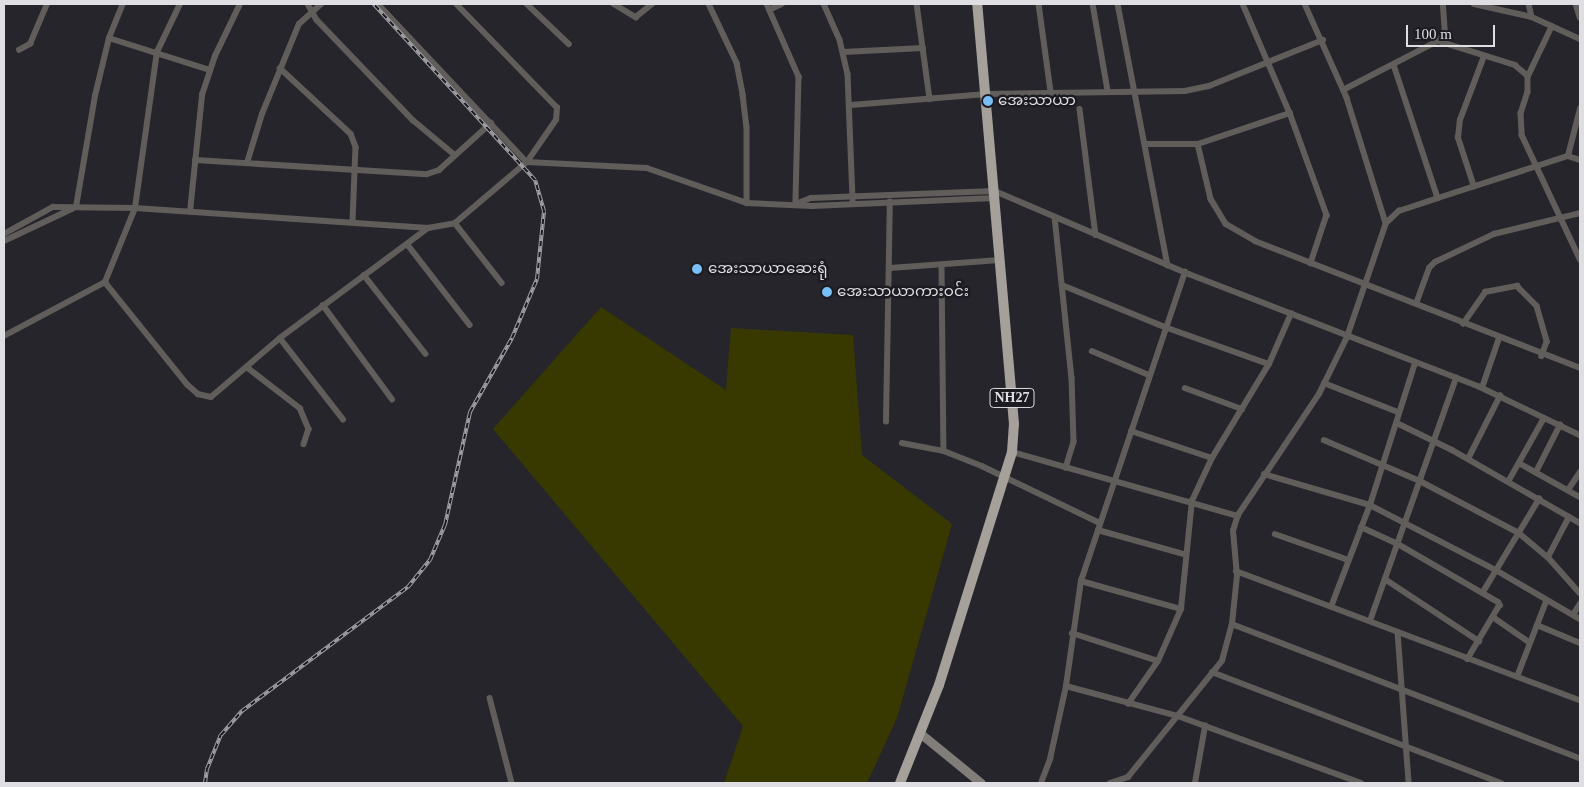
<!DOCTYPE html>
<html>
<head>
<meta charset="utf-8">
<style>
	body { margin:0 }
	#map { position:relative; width:1584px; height:787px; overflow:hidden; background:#26252b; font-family:"Times New Roman","Noto Sans Myanmar",serif }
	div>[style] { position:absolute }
	.green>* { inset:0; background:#383900 }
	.minor>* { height:5.5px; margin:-2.75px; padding:0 2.75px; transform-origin:2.75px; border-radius:2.75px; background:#605d5b }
	.secondary>* { height:9px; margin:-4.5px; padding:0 4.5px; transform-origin:4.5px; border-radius:4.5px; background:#817d79 }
	.trunk>* { height:10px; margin:-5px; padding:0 5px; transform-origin:5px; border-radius:5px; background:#a6a09a }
	.rail>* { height:4px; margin-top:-2px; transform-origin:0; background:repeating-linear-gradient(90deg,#1c1b21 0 5.5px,#a1a1a5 0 11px); box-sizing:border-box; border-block:1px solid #a1a1a5 }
	.dots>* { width:14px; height:14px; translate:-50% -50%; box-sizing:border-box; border:2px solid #1c1b21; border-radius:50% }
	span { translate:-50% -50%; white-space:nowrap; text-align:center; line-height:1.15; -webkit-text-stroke:5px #1c1b21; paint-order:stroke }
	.shield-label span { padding:1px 4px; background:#1c1b21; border:1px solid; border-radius:4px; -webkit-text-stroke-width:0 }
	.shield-label { font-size:14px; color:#dfdfe3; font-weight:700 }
	.poi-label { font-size:15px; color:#dfdfe3 }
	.left { translate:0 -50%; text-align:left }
	.frame { position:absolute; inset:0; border:5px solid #dfdfe3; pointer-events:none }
	.scale { position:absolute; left:1406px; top:25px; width:89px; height:22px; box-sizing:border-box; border:2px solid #dfdfe3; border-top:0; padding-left:6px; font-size:15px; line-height:18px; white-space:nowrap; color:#dfdfe3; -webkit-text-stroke:4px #1c1b21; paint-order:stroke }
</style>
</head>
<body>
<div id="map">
	<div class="green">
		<i style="clip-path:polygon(601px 307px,726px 390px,731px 328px,853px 335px,862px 455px,952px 524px,897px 718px,867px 783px,724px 783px,743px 726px,493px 429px)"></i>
	</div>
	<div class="minor">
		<i style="left:308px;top:4px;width:18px;rotate:61deg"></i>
		<i style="left:317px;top:20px;width:139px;rotate:46.2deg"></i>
		<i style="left:413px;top:120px;width:55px;rotate:39.8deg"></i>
		<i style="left:378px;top:4px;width:217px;rotate:46.7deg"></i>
		<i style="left:527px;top:162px;width:51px;rotate:-55.4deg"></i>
		<i style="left:556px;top:120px;width:12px;rotate:-85deg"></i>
		<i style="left:557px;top:108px;width:145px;rotate:-134.2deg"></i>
		<i style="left:527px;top:4px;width:58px;rotate:43.6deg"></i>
		<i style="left:614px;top:4px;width:26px;rotate:31deg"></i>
		<i style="left:636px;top:17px;width:21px;rotate:-39deg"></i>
		<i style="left:709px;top:4px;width:65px;rotate:64.6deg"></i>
		<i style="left:737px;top:63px;width:33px;rotate:79deg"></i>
		<i style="left:743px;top:95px;width:32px;rotate:83deg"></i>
		<i style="left:747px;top:127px;width:76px;rotate:90deg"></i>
		<i style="left:767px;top:4px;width:80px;rotate:66.3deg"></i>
		<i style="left:799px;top:77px;width:127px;rotate:91.4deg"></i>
		<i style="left:824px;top:4px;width:39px;rotate:66deg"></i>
		<i style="left:840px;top:40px;width:35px;rotate:77deg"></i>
		<i style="left:848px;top:74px;width:126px;rotate:87.7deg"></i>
		<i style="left:917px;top:4px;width:96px;rotate:82.2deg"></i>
		<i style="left:1039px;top:4px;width:89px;rotate:82.2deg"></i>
		<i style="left:1093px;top:4px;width:88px;rotate:80.2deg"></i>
		<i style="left:1118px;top:4px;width:266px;rotate:79.2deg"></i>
		<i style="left:1243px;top:4px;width:119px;rotate:66.7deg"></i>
		<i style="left:1290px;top:113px;width:109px;rotate:70.1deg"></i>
		<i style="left:1327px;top:215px;width:51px;rotate:108.4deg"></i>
		<i style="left:1305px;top:4px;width:103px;rotate:65.9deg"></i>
		<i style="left:1347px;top:98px;width:131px;rotate:72.7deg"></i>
		<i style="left:1474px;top:4px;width:59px;rotate:12.6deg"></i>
		<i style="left:1532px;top:17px;width:53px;rotate:24.6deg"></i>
		<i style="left:1529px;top:4px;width:13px;rotate:77deg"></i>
		<i style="left:1576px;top:4px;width:14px;rotate:73deg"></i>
		<i style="left:769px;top:10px;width:14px;rotate:-25deg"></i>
		<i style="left:109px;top:38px;width:106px;rotate:17.6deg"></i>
		<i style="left:1438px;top:41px;width:81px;rotate:17.3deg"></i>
		<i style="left:1515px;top:65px;width:17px;rotate:40deg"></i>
		<i style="left:1528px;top:76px;width:16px;rotate:90deg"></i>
		<i style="left:1528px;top:92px;width:22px;rotate:108deg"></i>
		<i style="left:1521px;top:113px;width:22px;rotate:87deg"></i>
		<i style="left:1522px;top:135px;width:137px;rotate:64.9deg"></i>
		<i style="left:19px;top:50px;width:13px;rotate:-29deg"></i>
		<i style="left:30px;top:44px;width:43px;rotate:-67deg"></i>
		<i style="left:843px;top:52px;width:80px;rotate:-2.9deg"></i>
		<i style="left:1394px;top:65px;width:140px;rotate:71.7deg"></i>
		<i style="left:280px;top:68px;width:97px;rotate:42.9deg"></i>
		<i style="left:351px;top:134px;width:14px;rotate:69deg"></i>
		<i style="left:356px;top:147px;width:75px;rotate:92.3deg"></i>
		<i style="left:1528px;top:76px;width:55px;rotate:-64.4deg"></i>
		<i style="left:1343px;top:90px;width:107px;rotate:-27.3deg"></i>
		<i style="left:1438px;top:41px;width:9px;rotate:-41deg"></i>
		<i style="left:1445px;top:35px;width:31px;rotate:-94deg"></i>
		<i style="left:851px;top:105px;width:136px;rotate:-4.6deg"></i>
		<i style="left:987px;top:94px;width:198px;rotate:-0.9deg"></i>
		<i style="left:1185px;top:91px;width:25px;rotate:-12deg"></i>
		<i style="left:1209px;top:86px;width:123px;rotate:-22deg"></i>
		<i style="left:1080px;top:109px;width:127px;rotate:82.8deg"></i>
		<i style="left:1146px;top:144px;width:52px"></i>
		<i style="left:1198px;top:144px;width:97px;rotate:-18.6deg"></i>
		<i style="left:1198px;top:144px;width:57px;rotate:76.7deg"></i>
		<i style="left:1211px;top:199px;width:29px;rotate:59deg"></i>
		<i style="left:1226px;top:224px;width:34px;rotate:30deg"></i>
		<i style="left:1255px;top:241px;width:349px;rotate:21.3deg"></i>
		<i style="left:1568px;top:156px;width:49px;rotate:-75.7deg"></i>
		<i style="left:195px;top:160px;width:232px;rotate:3.5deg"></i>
		<i style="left:427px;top:174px;width:13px;rotate:-18deg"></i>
		<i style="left:439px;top:170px;width:70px;rotate:-42.1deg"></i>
		<i style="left:247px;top:163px;width:51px;rotate:-73deg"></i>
		<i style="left:262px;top:114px;width:97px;rotate:-67.7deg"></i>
		<i style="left:299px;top:24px;width:30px;rotate:-42deg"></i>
		<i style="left:1474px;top:187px;width:52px;rotate:-108.1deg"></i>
		<i style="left:1458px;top:138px;width:18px;rotate:-84deg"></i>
		<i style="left:1460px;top:120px;width:68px;rotate:-69.4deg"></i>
		<i style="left:798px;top:203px;width:14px;rotate:-21deg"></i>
		<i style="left:811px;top:198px;width:184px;rotate:-2.2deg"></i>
		<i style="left:995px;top:191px;width:211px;rotate:23.2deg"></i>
		<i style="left:1189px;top:274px;width:310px;rotate:21.2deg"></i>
		<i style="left:1478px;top:386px;width:113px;rotate:25.7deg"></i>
		<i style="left:76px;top:207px;width:113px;rotate:-80.3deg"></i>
		<i style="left:95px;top:96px;width:60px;rotate:-76.4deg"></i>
		<i style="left:109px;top:38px;width:37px;rotate:-68deg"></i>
		<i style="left:190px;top:212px;width:118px;rotate:-84.1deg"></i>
		<i style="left:202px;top:95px;width:41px;rotate:-71.6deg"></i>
		<i style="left:215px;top:56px;width:58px;rotate:-64.3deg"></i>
		<i style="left:1055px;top:217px;width:162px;rotate:84deg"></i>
		<i style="left:1072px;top:378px;width:64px;rotate:88.2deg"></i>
		<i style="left:1074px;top:442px;width:27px;rotate:107deg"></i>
		<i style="left:455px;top:223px;width:76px;rotate:51.9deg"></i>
		<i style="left:4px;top:234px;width:56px;rotate:-28.9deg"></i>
		<i style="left:53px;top:207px;width:82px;rotate:0.7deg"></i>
		<i style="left:135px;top:208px;width:294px;rotate:3.9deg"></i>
		<i style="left:428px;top:228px;width:27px;rotate:-10deg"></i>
		<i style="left:455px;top:223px;width:94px;rotate:-40.3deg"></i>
		<i style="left:527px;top:162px;width:120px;rotate:2.9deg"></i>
		<i style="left:647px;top:168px;width:106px;rotate:19.3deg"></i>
		<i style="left:747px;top:203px;width:65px;rotate:2.6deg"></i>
		<i style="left:812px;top:206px;width:183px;rotate:-2.5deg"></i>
		<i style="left:4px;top:241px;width:75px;rotate:-25.2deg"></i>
		<i style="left:408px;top:245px;width:101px;rotate:52.2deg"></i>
		<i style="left:942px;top:266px;width:185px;rotate:89.4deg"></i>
		<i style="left:890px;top:268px;width:110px;rotate:-4.2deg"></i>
		<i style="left:364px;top:275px;width:100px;rotate:51.9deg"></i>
		<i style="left:105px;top:282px;width:131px;rotate:51.2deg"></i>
		<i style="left:187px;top:384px;width:15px;rotate:42deg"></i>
		<i style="left:198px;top:394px;width:13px;rotate:13deg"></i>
		<i style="left:211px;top:397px;width:91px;rotate:-40.5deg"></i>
		<i style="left:280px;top:338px;width:184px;rotate:-36.6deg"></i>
		<i style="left:1062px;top:285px;width:111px;rotate:22.2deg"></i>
		<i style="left:1165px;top:327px;width:110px;rotate:19.6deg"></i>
		<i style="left:1416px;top:304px;width:38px;rotate:-70deg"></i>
		<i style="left:1429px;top:268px;width:8px;rotate:-45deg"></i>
		<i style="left:1435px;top:262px;width:65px;rotate:-25.4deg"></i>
		<i style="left:1494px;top:234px;width:89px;rotate:-13.7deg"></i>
		<i style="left:323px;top:305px;width:117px;rotate:53.7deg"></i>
		<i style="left:1463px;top:324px;width:39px;rotate:-55deg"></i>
		<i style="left:1485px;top:292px;width:33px;rotate:-11deg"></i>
		<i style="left:1517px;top:286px;width:28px;rotate:45deg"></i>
		<i style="left:1537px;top:306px;width:37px;rotate:74deg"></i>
		<i style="left:1547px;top:342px;width:15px;rotate:110deg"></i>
		<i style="left:4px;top:336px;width:115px;rotate:-28.1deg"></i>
		<i style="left:105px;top:282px;width:80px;rotate:-67.9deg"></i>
		<i style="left:135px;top:208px;width:158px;rotate:-82deg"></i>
		<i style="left:157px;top:52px;width:53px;rotate:-64.4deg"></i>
		<i style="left:280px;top:338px;width:103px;rotate:52.1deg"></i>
		<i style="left:1092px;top:351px;width:62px;rotate:22.8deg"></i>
		<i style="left:248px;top:368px;width:66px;rotate:37.6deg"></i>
		<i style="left:300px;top:408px;width:23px;rotate:67deg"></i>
		<i style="left:309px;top:429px;width:16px;rotate:108deg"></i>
		<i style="left:1324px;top:383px;width:79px;rotate:21.4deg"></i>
		<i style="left:1185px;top:388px;width:61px;rotate:20.2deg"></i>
		<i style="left:1482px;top:388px;width:53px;rotate:-71.2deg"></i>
		<i style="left:886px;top:422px;width:220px;rotate:-89deg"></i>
		<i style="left:1397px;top:423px;width:61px;rotate:26.1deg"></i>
		<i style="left:1452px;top:450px;width:147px;rotate:29.7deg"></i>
		<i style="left:1131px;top:431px;width:85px;rotate:18.4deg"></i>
		<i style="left:1324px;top:440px;width:104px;rotate:23.1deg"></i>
		<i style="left:1420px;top:481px;width:112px;rotate:27.7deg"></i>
		<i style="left:1519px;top:533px;width:38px;rotate:40deg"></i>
		<i style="left:1548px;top:557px;width:45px;rotate:-62.3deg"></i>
		<i style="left:902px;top:443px;width:43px;rotate:10.8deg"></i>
		<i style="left:944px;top:451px;width:41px;rotate:21.5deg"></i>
		<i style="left:982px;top:466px;width:131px;rotate:25.8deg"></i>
		<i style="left:1012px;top:452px;width:235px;rotate:15.8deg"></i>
		<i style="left:1468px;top:459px;width:71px;rotate:-63.1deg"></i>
		<i style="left:1519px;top:463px;width:70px;rotate:29.1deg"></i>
		<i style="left:1536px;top:472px;width:53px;rotate:-62.9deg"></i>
		<i style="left:1264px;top:474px;width:110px;rotate:16.3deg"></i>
		<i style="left:1370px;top:505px;width:142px;rotate:27.3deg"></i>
		<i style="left:1496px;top:570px;width:97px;rotate:30.3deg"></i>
		<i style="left:1508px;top:482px;width:73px;rotate:-60.6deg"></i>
		<i style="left:1568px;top:490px;width:22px;rotate:-56deg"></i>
		<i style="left:1361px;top:527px;width:41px;rotate:24.7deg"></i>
		<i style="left:1398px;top:544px;width:116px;rotate:30.1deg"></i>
		<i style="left:1498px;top:602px;width:4px;rotate:56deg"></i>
		<i style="left:1500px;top:605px;width:63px;rotate:120.7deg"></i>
		<i style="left:1098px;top:530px;width:89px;rotate:15.6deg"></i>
		<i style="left:1275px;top:534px;width:78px;rotate:19.4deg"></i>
		<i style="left:1548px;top:557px;width:48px;rotate:48.4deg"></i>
		<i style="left:1236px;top:571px;width:367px;rotate:20.6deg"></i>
		<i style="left:1385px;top:579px;width:113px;rotate:33.4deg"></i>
		<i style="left:1081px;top:581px;width:104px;rotate:15.6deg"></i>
		<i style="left:1483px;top:592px;width:109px;rotate:-58.9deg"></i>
		<i style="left:1331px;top:607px;width:109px;rotate:-69.1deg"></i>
		<i style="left:1370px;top:505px;width:149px;rotate:-72.4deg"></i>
		<i style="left:1573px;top:615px;width:13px;rotate:-58deg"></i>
		<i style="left:1493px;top:617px;width:44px;rotate:34.8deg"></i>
		<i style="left:1370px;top:621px;width:258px;rotate:-70.5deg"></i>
		<i style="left:1232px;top:624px;width:373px;rotate:21.1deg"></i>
		<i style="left:1537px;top:625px;width:47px;rotate:22.7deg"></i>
		<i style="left:1398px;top:632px;width:151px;rotate:85.8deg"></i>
		<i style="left:1072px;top:633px;width:90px;rotate:18deg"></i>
		<i style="left:1212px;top:672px;width:310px;rotate:21deg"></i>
		<i style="left:1517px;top:677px;width:80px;rotate:-68.9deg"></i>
		<i style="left:1066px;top:686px;width:116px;rotate:15deg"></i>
		<i style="left:1178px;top:716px;width:195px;rotate:20.1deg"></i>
		<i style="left:490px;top:698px;width:88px;rotate:75.5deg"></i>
		<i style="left:1128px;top:704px;width:52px;rotate:-55.1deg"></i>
		<i style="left:1158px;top:661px;width:57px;rotate:-66.1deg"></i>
		<i style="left:1181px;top:609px;width:109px;rotate:-84.2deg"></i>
		<i style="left:1192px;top:501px;width:47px;rotate:-65.1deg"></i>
		<i style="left:1212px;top:458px;width:110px;rotate:-58.8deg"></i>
		<i style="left:1269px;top:364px;width:55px;rotate:-66.3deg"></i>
		<i style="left:1041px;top:783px;width:26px;rotate:-69deg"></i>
		<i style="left:1050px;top:759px;width:75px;rotate:-77.6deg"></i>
		<i style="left:1066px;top:686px;width:106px;rotate:-81.9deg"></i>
		<i style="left:1081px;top:581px;width:326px;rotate:-71.4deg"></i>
		<i style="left:1110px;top:783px;width:19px;rotate:-18deg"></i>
		<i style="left:1128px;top:777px;width:149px;rotate:-51deg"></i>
		<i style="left:1222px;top:661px;width:38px;rotate:-75deg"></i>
		<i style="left:1232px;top:624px;width:48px;rotate:-84.1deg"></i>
		<i style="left:1237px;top:576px;width:45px;rotate:-95.1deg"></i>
		<i style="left:1233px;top:531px;width:17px;rotate:-73deg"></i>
		<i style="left:1238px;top:515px;width:146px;rotate:-56.2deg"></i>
		<i style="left:1319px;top:394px;width:64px;rotate:-63.8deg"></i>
		<i style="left:1347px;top:337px;width:120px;rotate:-71.1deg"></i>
		<i style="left:1386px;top:223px;width:18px;rotate:-43deg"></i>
		<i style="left:1399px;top:211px;width:41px;rotate:-18.4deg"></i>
		<i style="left:1438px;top:198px;width:137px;rotate:-17.9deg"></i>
		<i style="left:1568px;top:156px;width:13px;rotate:18deg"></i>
		<i style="left:1195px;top:783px;width:58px;rotate:-80deg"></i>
	</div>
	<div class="secondary">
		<i style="left:921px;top:734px;width:77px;rotate:39.2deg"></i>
	</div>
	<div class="trunk">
		<i style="left:900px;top:783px;width:105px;rotate:-68.3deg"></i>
		<i style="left:939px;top:685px;width:244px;rotate:-72.6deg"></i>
		<i style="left:1012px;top:452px;width:28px;rotate:-86deg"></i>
		<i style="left:1014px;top:424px;width:422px;rotate:-95deg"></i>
	</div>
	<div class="rail">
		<i style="left:205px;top:783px;width:14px;rotate:-82deg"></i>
		<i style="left:207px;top:769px;width:37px;rotate:-68deg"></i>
		<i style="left:221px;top:735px;width:32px;rotate:-49deg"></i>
		<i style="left:242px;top:711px;width:207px;rotate:-36.8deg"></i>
		<i style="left:408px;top:587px;width:35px;rotate:-51deg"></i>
		<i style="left:430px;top:560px;width:38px;rotate:-67deg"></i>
		<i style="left:445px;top:525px;width:116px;rotate:-77.5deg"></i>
		<i style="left:470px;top:412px;width:85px;rotate:-60.4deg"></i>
		<i style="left:512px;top:338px;width:64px;rotate:-67deg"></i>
		<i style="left:537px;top:279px;width:68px;rotate:-84.1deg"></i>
		<i style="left:544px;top:211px;width:32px;rotate:-106deg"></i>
		<i style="left:535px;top:180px;width:239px;rotate:-132.5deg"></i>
	</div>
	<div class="dots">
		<i style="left:988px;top:101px;background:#78bff8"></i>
		<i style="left:697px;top:269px;background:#78bff8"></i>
		<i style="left:827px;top:292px;background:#78bff8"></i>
	</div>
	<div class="shield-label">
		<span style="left:1012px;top:398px">NH27</span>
	</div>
	<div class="poi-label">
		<span class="left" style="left:998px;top:101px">အေးသာယာ</span>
		<span class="left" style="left:708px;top:269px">အေးသာယာဆေးရုံ</span>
		<span class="left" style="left:837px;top:292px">အေးသာယာကားဝင်း</span>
	</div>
	<div class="frame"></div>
	<div class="scale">100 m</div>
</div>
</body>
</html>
